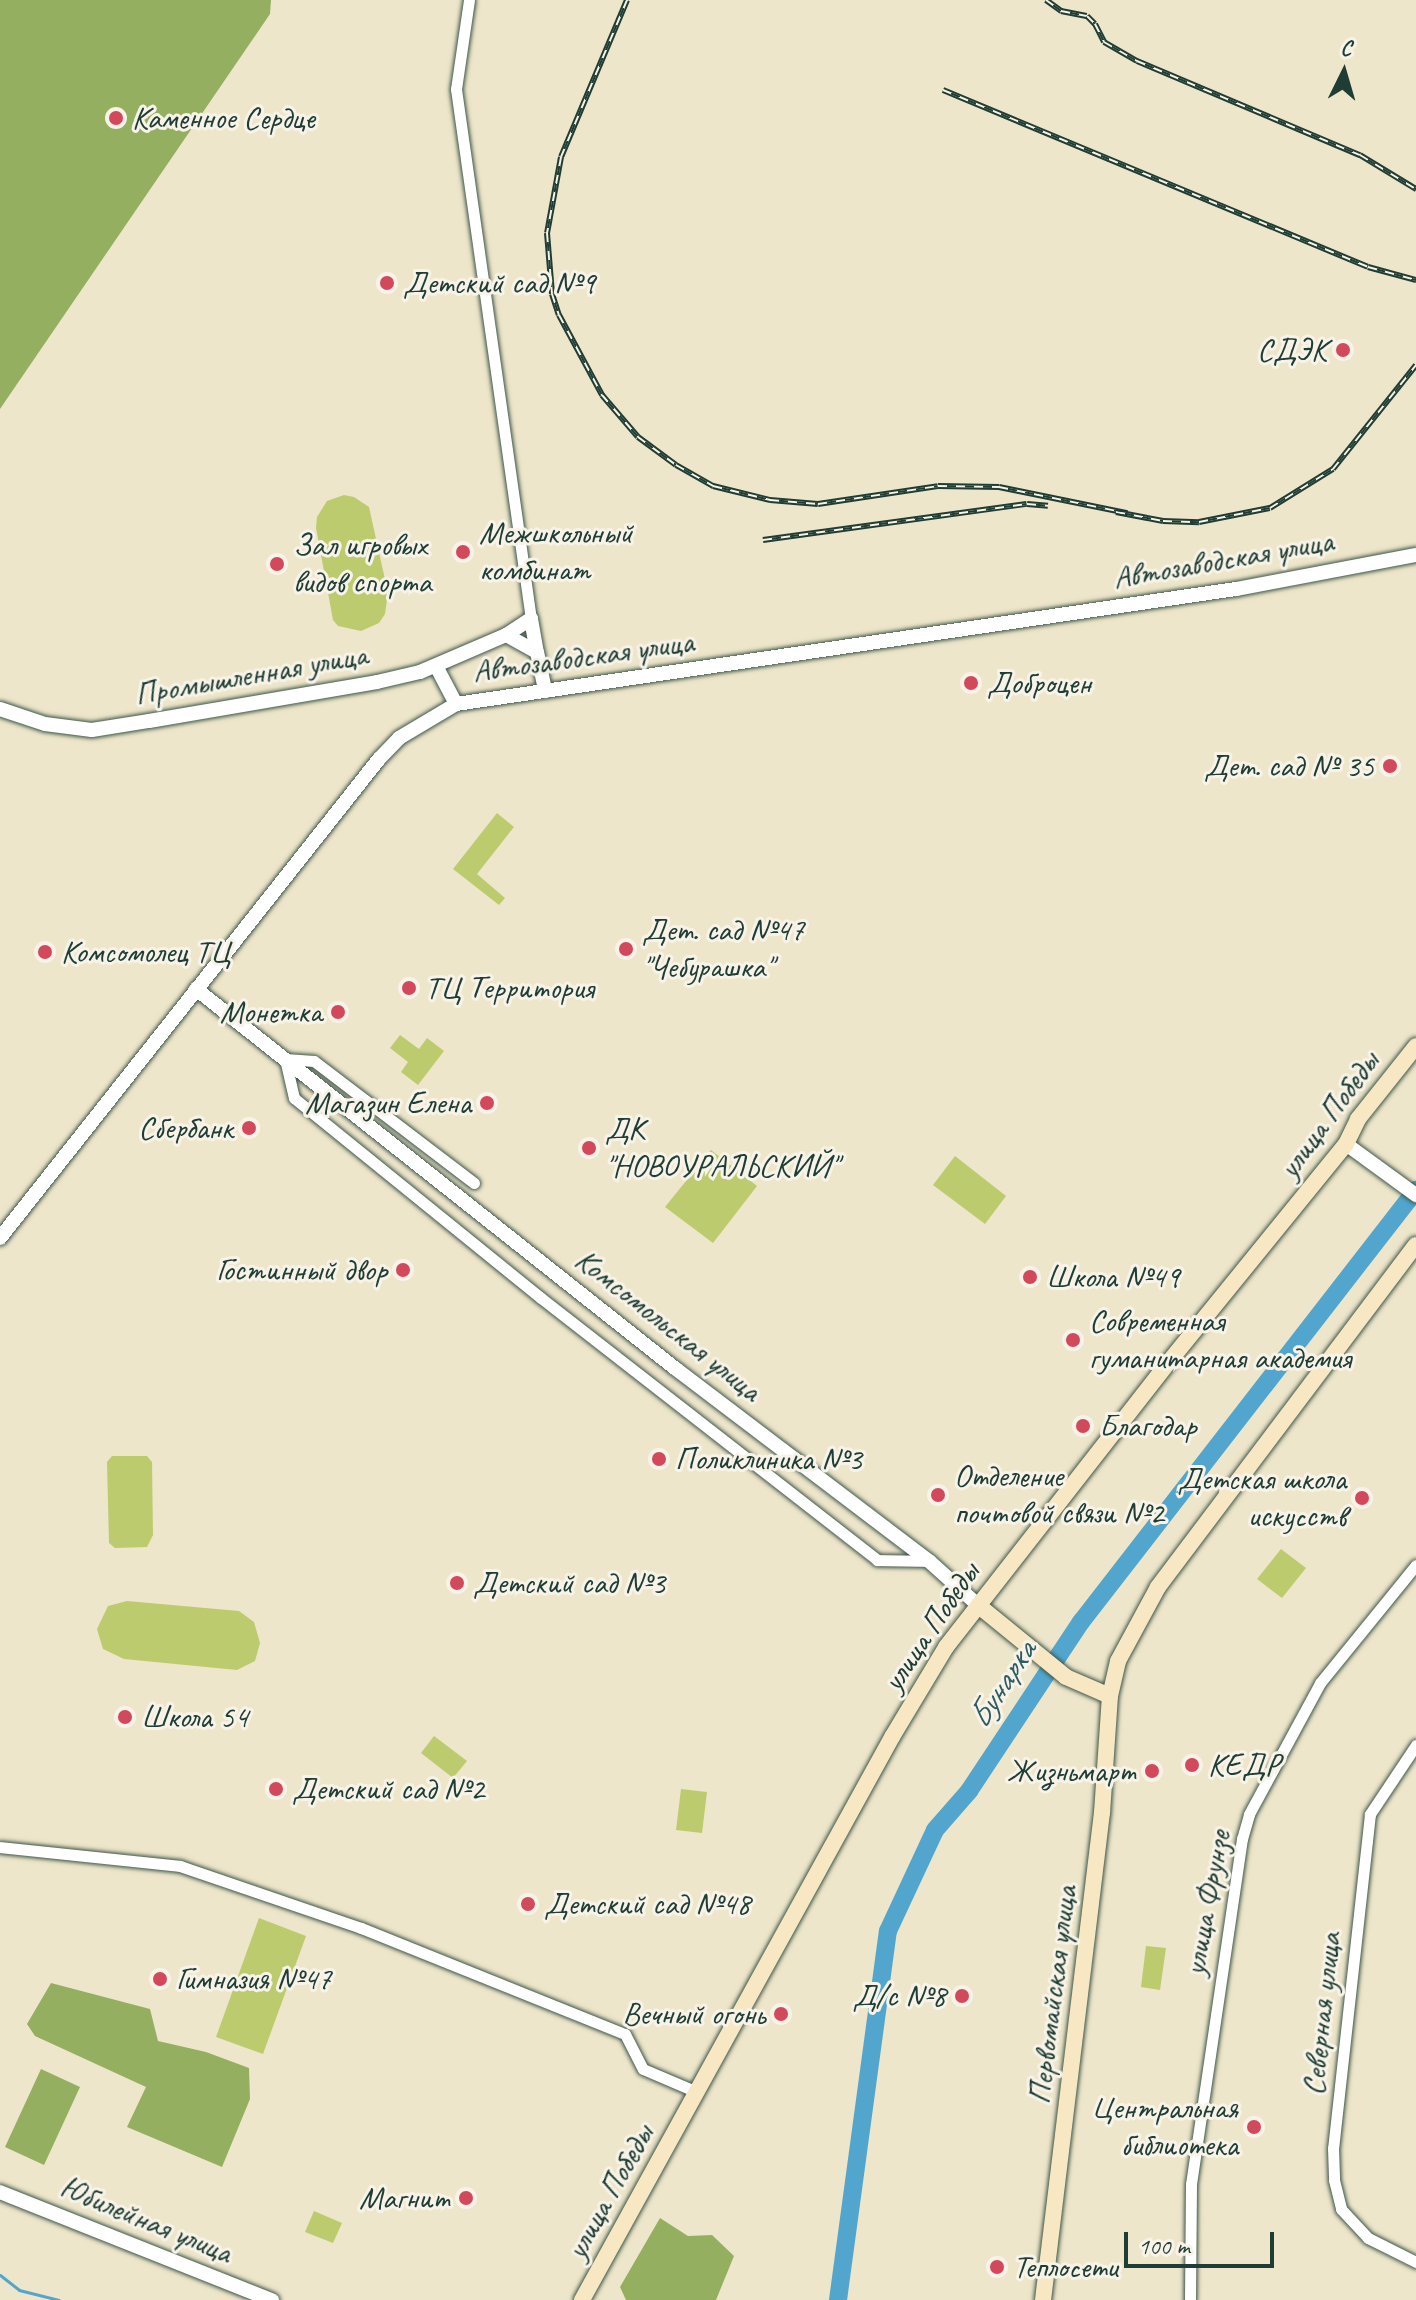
<!DOCTYPE html>
<html>
<head>
<meta charset="utf-8">
<style>
	body { margin:0 }
	#map { position:relative; width:1416px; height:2300px; overflow:hidden; background:#eee6ca; font-family:Caveat,sans-serif }
	div>[style] { position:absolute }
	.green>* { inset:0; background:#bccb6e }
	.forest>* { inset:0; background:#95af61 }
	.stream>* { height:3px; margin:-1.5px; padding:0 1.5px; transform-origin:1.5px; border-radius:1.5px; background:#52a6ce }
	.river>* { height:18px; margin:-9px; padding:0 9px; transform-origin:9px; border-radius:9px; background:#52a6ce }
	.roads { filter:drop-shadow(0 0 2px #3e564a) drop-shadow(0 0 2px #3e564a) }
	.minor>* { height:11px; margin:-5.5px; padding:0 5.5px; transform-origin:5.5px; border-radius:5.5px; background:#fff }
	.tertiary>* { height:14px; margin:-7px; padding:0 7px; transform-origin:7px; border-radius:7px; background:#fff }
	.secondary>* { height:16px; margin:-8px; padding:0 8px; transform-origin:8px; border-radius:8px; background:#f7e8c3 }
	.rail>* { height:6px; margin-top:-3px; transform-origin:0; background:repeating-linear-gradient(90deg,#f7f3e8 0 9px,#1f3d34 0 18px); box-sizing:border-box; border-block:2px solid #1f3d34 }
	.dots>* { width:22px; height:22px; translate:-50% -50%; box-sizing:border-box; border:4px solid #f7f3e8; border-radius:50% }
	span { translate:-50% -50%; white-space:nowrap; text-align:center; line-height:1.15; -webkit-text-stroke:6px #f7f3e8; paint-order:stroke }
	.poi-label { font-size:32px; color:#1f3d34 }
	.left { translate:0 -50%; text-align:left }
	.right { translate:-100% -50%; text-align:right }
	.street-label { font-size:32px; color:#1f3d34 }
	.water-label { font-size:34px; color:#2e5c62; font-style:italic }
	.north { position:absolute; left:1304px; top:32px; width:80px; height:80px; -webkit-text-stroke:6px #f7f3e8; paint-order:stroke; rotate:5deg; font-size:22px; font-weight:700; line-height:32px; text-align:center; color:#1f3d34 }
	.north::after { content:''; display:block; margin:auto; width:28px; height:36px; background:#1f3d34; clip-path:polygon(50% 0,100% 100%,50% 72%,0 100%) }
	.scale { position:absolute; left:1124px; top:2232px; width:150px; height:36px; box-sizing:border-box; border:4px solid #1f3d34; border-top:0; padding-left:10px; font-size:24px; line-height:28px; white-space:nowrap; color:#1f3d34; -webkit-text-stroke:6px #f7f3e8; paint-order:stroke }
</style>
</head>
<body>
<div id="map">
	<div class="green">
		<i style="clip-path:polygon(344px 495px,354px 497px,369px 507px,388px 593px,385px 614px,379px 623px,361px 631px,338px 626px,333px 620px,316px 528px,317px 517px,327px 501px)"></i>
		<i style="clip-path:polygon(497px 813px,514px 827px,477px 874px,505px 898px,499px 905px,453px 869px)"></i>
		<i style="clip-path:polygon(400px 1035px,419px 1049px,427px 1038px,444px 1051px,418px 1085px,401px 1072px,408px 1062px,390px 1048px)"></i>
		<i style="clip-path:polygon(711px 1150px,757px 1186px,713px 1243px,665px 1207px)"></i>
		<i style="clip-path:polygon(955px 1156px,1006px 1196px,985px 1224px,933px 1185px)"></i>
		<i style="clip-path:polygon(112px 1456px,147px 1456px,152px 1462px,153px 1535px,147px 1547px,115px 1548px,109px 1543px,107px 1462px)"></i>
		<i style="clip-path:polygon(1281px 1549px,1306px 1568px,1282px 1598px,1257px 1579px)"></i>
		<i style="clip-path:polygon(127px 1601px,239px 1611px,254px 1622px,260px 1643px,255px 1661px,237px 1670px,124px 1659px,103px 1649px,97px 1629px,108px 1606px)"></i>
		<i style="clip-path:polygon(434px 1736px,467px 1761px,453px 1778px,421px 1753px)"></i>
		<i style="clip-path:polygon(681px 1789px,707px 1792px,702px 1833px,676px 1830px)"></i>
		<i style="clip-path:polygon(259px 1918px,306px 1936px,263px 2054px,216px 2037px)"></i>
		<i style="clip-path:polygon(1146px 1946px,1166px 1948px,1160px 1990px,1141px 1987px)"></i>
		<i style="clip-path:polygon(314px 2211px,342px 2223px,333px 2243px,305px 2232px)"></i>
	</div>
	<div class="forest">
		<i style="clip-path:polygon(0 0,271px 0,270px 14px,0 409px)"></i>
		<i style="clip-path:polygon(51px 1983px,150px 2009px,158px 2041px,206px 2052px,249px 2068px,250px 2099px,222px 2167px,127px 2127px,146px 2087px,35px 2036px,27px 2024px)"></i>
		<i style="clip-path:polygon(41px 2069px,80px 2087px,44px 2165px,5px 2147px)"></i>
		<i style="clip-path:polygon(660px 2218px,688px 2236px,712px 2235px,734px 2256px,716px 2300px,626px 2300px,620px 2287px)"></i>
	</div>
	<div class="stream">
		<i style="left:0;top:2275px;width:24px;rotate:38deg"></i>
		<i style="left:19px;top:2290px;width:41px;rotate:14deg"></i>
	</div>
	<div class="river">
		<i style="left:838px;top:2300px;width:372px;rotate:-82.3deg"></i>
		<i style="left:888px;top:1931px;width:111px;rotate:-65deg"></i>
		<i style="left:935px;top:1830px;width:52px;rotate:-48.9deg"></i>
		<i style="left:969px;top:1791px;width:203px;rotate:-56.5deg"></i>
		<i style="left:1081px;top:1622px;width:547px;rotate:-52.21deg"></i>
	</div>
	<div class="roads">
		<div class="minor">
			<i style="left:469px;top:0;width:90px;rotate:98.3deg"></i>
			<i style="left:456px;top:89px;width:535px;rotate:81.95deg"></i>
			<i style="left:474px;top:1183px;width:201px;rotate:-142.7deg"></i>
			<i style="left:314px;top:1061px;width:29px;rotate:-176deg"></i>
			<i style="left:285px;top:1059px;width:40px;rotate:77deg"></i>
			<i style="left:294px;top:1098px;width:318px;rotate:39deg"></i>
			<i style="left:541px;top:1298px;width:426px;rotate:37.9deg"></i>
			<i style="left:877px;top:1560px;width:52px;rotate:1.1deg"></i>
			<i style="left:1416px;top:1745px;width:83px;rotate:123.7deg"></i>
			<i style="left:1370px;top:1814px;width:336px;rotate:96.3deg"></i>
			<i style="left:1333px;top:2148px;width:32px;rotate:88deg"></i>
			<i style="left:1334px;top:2180px;width:30px;rotate:76deg"></i>
			<i style="left:1341px;top:2209px;width:40px;rotate:47deg"></i>
			<i style="left:1368px;top:2238px;width:54px;rotate:26.6deg"></i>
			<i style="left:0;top:1847px;width:181px;rotate:6deg"></i>
			<i style="left:180px;top:1866px;width:191px;rotate:18.9deg"></i>
			<i style="left:361px;top:1928px;width:284px;rotate:21.9deg"></i>
			<i style="left:625px;top:2034px;width:39px;rotate:63deg"></i>
			<i style="left:643px;top:2069px;width:59px;rotate:23.1deg"></i>
			<i style="left:1190px;top:2300px;width:116px;rotate:-89.5deg"></i>
			<i style="left:1191px;top:2184px;width:349px;rotate:-81.6deg"></i>
			<i style="left:1242px;top:1839px;width:26px;rotate:-74deg"></i>
			<i style="left:1249px;top:1814px;width:149px;rotate:-61.5deg"></i>
			<i style="left:1320px;top:1683px;width:152px;rotate:-50.9deg"></i>
		</div>
		<div class="tertiary">
			<i style="left:506px;top:635px;width:35px;rotate:29deg"></i>
			<i style="left:537px;top:652px;width:40px;rotate:78deg"></i>
			<i style="left:436px;top:666px;width:43px;rotate:62.2deg"></i>
			<i style="left:0;top:709px;width:47px;rotate:18.4deg"></i>
			<i style="left:45px;top:724px;width:47px;rotate:7.3deg"></i>
			<i style="left:92px;top:730px;width:58px;rotate:-9deg"></i>
			<i style="left:149px;top:721px;width:231px;rotate:-9.7deg"></i>
			<i style="left:377px;top:682px;width:44px;rotate:-13.1deg"></i>
			<i style="left:420px;top:672px;width:94px;rotate:-23.3deg"></i>
			<i style="left:506px;top:635px;width:30px;rotate:-33deg"></i>
			<i style="left:531px;top:619px;width:34px;rotate:80deg"></i>
			<i style="left:196px;top:989px;width:612px;rotate:38.37deg"></i>
			<i style="left:676px;top:1369px;width:318px;rotate:37.2deg"></i>
			<i style="left:929px;top:1561px;width:67px;rotate:42deg"></i>
			<i style="left:1346px;top:1144px;width:87px;rotate:36.1deg"></i>
			<i style="left:0;top:1238px;width:611px;rotate:-51.65deg"></i>
			<i style="left:379px;top:759px;width:29px;rotate:-46deg"></i>
			<i style="left:399px;top:738px;width:66px;rotate:-30.8deg"></i>
			<i style="left:456px;top:704px;width:788px;rotate:-8.39deg"></i>
			<i style="left:1236px;top:589px;width:183px;rotate:-10.7deg"></i>
			<i style="left:0;top:2192px;width:293px;rotate:21.7deg"></i>
		</div>
		<div class="secondary">
			<i style="left:979px;top:1606px;width:112px;rotate:39.2deg"></i>
			<i style="left:1066px;top:1677px;width:48px;rotate:23.4deg"></i>
			<i style="left:582px;top:2300px;width:643px;rotate:-61.16deg"></i>
			<i style="left:892px;top:1737px;width:105px;rotate:-59deg"></i>
			<i style="left:946px;top:1647px;width:360px;rotate:-52deg"></i>
			<i style="left:1168px;top:1363px;width:282px;rotate:-50.9deg"></i>
			<i style="left:1346px;top:1144px;width:28px;rotate:-64deg"></i>
			<i style="left:1358px;top:1119px;width:93px;rotate:-51.5deg"></i>
			<i style="left:1043px;top:2300px;width:491px;rotate:-83.1deg"></i>
			<i style="left:1102px;top:1813px;width:117px;rotate:-86.1deg"></i>
			<i style="left:1110px;top:1696px;width:36px;rotate:-77deg"></i>
			<i style="left:1118px;top:1661px;width:84px;rotate:-61.6deg"></i>
			<i style="left:1158px;top:1587px;width:428px;rotate:-53deg"></i>
		</div>
	</div>
	<div class="rail">
		<i style="left:627px;top:0;width:170px;rotate:112.8deg"></i>
		<i style="left:561px;top:157px;width:77px;rotate:100.4deg"></i>
		<i style="left:547px;top:233px;width:61px;rotate:85.3deg"></i>
		<i style="left:552px;top:294px;width:22px;rotate:72deg"></i>
		<i style="left:559px;top:315px;width:91px;rotate:61.7deg"></i>
		<i style="left:602px;top:395px;width:55px;rotate:49.4deg"></i>
		<i style="left:638px;top:437px;width:47px;rotate:36.4deg"></i>
		<i style="left:676px;top:465px;width:43px;rotate:29.6deg"></i>
		<i style="left:713px;top:486px;width:59px;rotate:13.8deg"></i>
		<i style="left:770px;top:500px;width:48px;rotate:4.8deg"></i>
		<i style="left:818px;top:504px;width:121px;rotate:-8.5deg"></i>
		<i style="left:938px;top:486px;width:61px;rotate:0.9deg"></i>
		<i style="left:999px;top:487px;width:131px;rotate:11.5deg"></i>
		<i style="left:1046px;top:0;width:19px;rotate:36deg"></i>
		<i style="left:1061px;top:11px;width:26px;rotate:11deg"></i>
		<i style="left:1087px;top:16px;width:11px;rotate:45deg"></i>
		<i style="left:1095px;top:24px;width:20px;rotate:63deg"></i>
		<i style="left:1104px;top:42px;width:38px;rotate:30deg"></i>
		<i style="left:1137px;top:61px;width:242px;rotate:22.9deg"></i>
		<i style="left:1360px;top:155px;width:66px;rotate:31.3deg"></i>
		<i style="left:943px;top:90px;width:460px;rotate:22.6deg"></i>
		<i style="left:1368px;top:267px;width:50px;rotate:15.2deg"></i>
		<i style="left:1116px;top:512px;width:48px;rotate:10.8deg"></i>
		<i style="left:1163px;top:521px;width:36px;rotate:2deg"></i>
		<i style="left:1199px;top:522px;width:72px;rotate:-11.2deg"></i>
		<i style="left:1270px;top:508px;width:74px;rotate:-31.8deg"></i>
		<i style="left:1333px;top:469px;width:133px;rotate:-51.4deg"></i>
		<i style="left:763px;top:540px;width:266px;rotate:-7.8deg"></i>
		<i style="left:1027px;top:504px;width:21px;rotate:5deg"></i>
	</div>
	<div class="dots">
		<i style="left:116px;top:118px;background:#d1495b"></i>
		<i style="left:387px;top:283px;background:#d1495b"></i>
		<i style="left:1343px;top:350px;background:#d1495b"></i>
		<i style="left:463px;top:552px;background:#d1495b"></i>
		<i style="left:277px;top:564px;background:#d1495b"></i>
		<i style="left:971px;top:683px;background:#d1495b"></i>
		<i style="left:1390px;top:766px;background:#d1495b"></i>
		<i style="left:626px;top:949px;background:#d1495b"></i>
		<i style="left:45px;top:952px;background:#d1495b"></i>
		<i style="left:409px;top:988px;background:#d1495b"></i>
		<i style="left:338px;top:1012px;background:#d1495b"></i>
		<i style="left:487px;top:1103px;background:#d1495b"></i>
		<i style="left:249px;top:1128px;background:#d1495b"></i>
		<i style="left:589px;top:1148px;background:#d1495b"></i>
		<i style="left:403px;top:1270px;background:#d1495b"></i>
		<i style="left:1030px;top:1277px;background:#d1495b"></i>
		<i style="left:1073px;top:1340px;background:#d1495b"></i>
		<i style="left:1083px;top:1426px;background:#d1495b"></i>
		<i style="left:659px;top:1459px;background:#d1495b"></i>
		<i style="left:938px;top:1495px;background:#d1495b"></i>
		<i style="left:1362px;top:1498px;background:#d1495b"></i>
		<i style="left:457px;top:1583px;background:#d1495b"></i>
		<i style="left:125px;top:1717px;background:#d1495b"></i>
		<i style="left:1192px;top:1765px;background:#d1495b"></i>
		<i style="left:1152px;top:1771px;background:#d1495b"></i>
		<i style="left:276px;top:1789px;background:#d1495b"></i>
		<i style="left:528px;top:1904px;background:#d1495b"></i>
		<i style="left:160px;top:1979px;background:#d1495b"></i>
		<i style="left:962px;top:1996px;background:#d1495b"></i>
		<i style="left:781px;top:2014px;background:#d1495b"></i>
		<i style="left:1254px;top:2127px;background:#d1495b"></i>
		<i style="left:466px;top:2198px;background:#d1495b"></i>
		<i style="left:997px;top:2267px;background:#d1495b"></i>
	</div>
	<div class="poi-label">
		<span class="left" style="left:132px;top:118px">Каменное Сердце</span>
		<span class="left" style="left:403px;top:283px">Детский сад №9</span>
		<span class="right" style="left:1327px;top:350px">СДЭК</span>
		<span class="left" style="left:479px;top:552px">Межшкольный<br>комбинат</span>
		<span class="left" style="left:293px;top:564px">Зал игровых<br>видов спорта</span>
		<span class="left" style="left:987px;top:683px">Доброцен</span>
		<span class="right" style="left:1374px;top:766px">Дет. сад № 35</span>
		<span class="left" style="left:642px;top:949px">Дет. сад №47<br>"Чебурашка"</span>
		<span class="left" style="left:61px;top:952px">Комсомолец ТЦ</span>
		<span class="left" style="left:425px;top:988px">ТЦ Территория</span>
		<span class="right" style="left:322px;top:1012px">Монетка</span>
		<span class="right" style="left:471px;top:1103px">Магазин Елена</span>
		<span class="right" style="left:233px;top:1128px">Сбербанк</span>
		<span class="left" style="left:605px;top:1148px">ДК<br>"НОВОУРАЛЬСКИЙ"</span>
		<span class="right" style="left:387px;top:1270px">Гостинный двор</span>
		<span class="left" style="left:1046px;top:1277px">Школа №49</span>
		<span class="left" style="left:1089px;top:1340px">Современная<br>гуманитарная академия</span>
		<span class="left" style="left:1099px;top:1426px">Благодар</span>
		<span class="left" style="left:675px;top:1459px">Поликлиника №3</span>
		<span class="left" style="left:954px;top:1495px">Отделение<br>почтовой связи №2</span>
		<span class="right" style="left:1346px;top:1498px">Детская школа<br>искусств</span>
		<span class="left" style="left:473px;top:1583px">Детский сад №3</span>
		<span class="left" style="left:141px;top:1717px">Школа 54</span>
		<span class="left" style="left:1208px;top:1765px">КЕДР</span>
		<span class="right" style="left:1136px;top:1771px">Жизньмарт</span>
		<span class="left" style="left:292px;top:1789px">Детский сад №2</span>
		<span class="left" style="left:544px;top:1904px">Детский сад №48</span>
		<span class="left" style="left:176px;top:1979px">Гимназия №47</span>
		<span class="right" style="left:946px;top:1996px">Д/с №8</span>
		<span class="right" style="left:765px;top:2014px">Вечный огонь</span>
		<span class="right" style="left:1238px;top:2127px">Центральная<br>библиотека</span>
		<span class="right" style="left:450px;top:2198px">Магнит</span>
		<span class="left" style="left:1013px;top:2267px">Теплосети</span>
	</div>
	<div class="street-label">
		<span style="left:1223px;top:560px;rotate:-10deg">Автозаводская улица</span>
		<span style="left:583px;top:657px;rotate:-8deg">Автозаводская улица</span>
		<span style="left:251px;top:675px;rotate:-10deg">Промышленная улица</span>
		<span style="left:1329px;top:1115px;rotate:-54deg">улица Победы</span>
		<span style="left:668px;top:1325px;rotate:38deg">Комсомольская улица</span>
		<span style="left:931px;top:1627px;rotate:-56deg">улица Победы</span>
		<span style="left:1207px;top:1903px;rotate:-80deg">улица Фрунзе</span>
		<span style="left:1053px;top:1995px;rotate:-83deg">Первомайская улица</span>
		<span style="left:1322px;top:2014px;rotate:-84deg">Северная улица</span>
		<span style="left:610px;top:2192px;rotate:-61deg">улица Победы</span>
		<span style="left:146px;top:2220px;rotate:22deg">Юбилейная улица</span>
	</div>
	<div class="water-label">
		<span style="left:1001px;top:1684px;rotate:-57deg">Бунарка</span>
	</div>
	<div class="north">С</div>
	<div class="scale">100 m</div>
</div>
</body>
</html>
